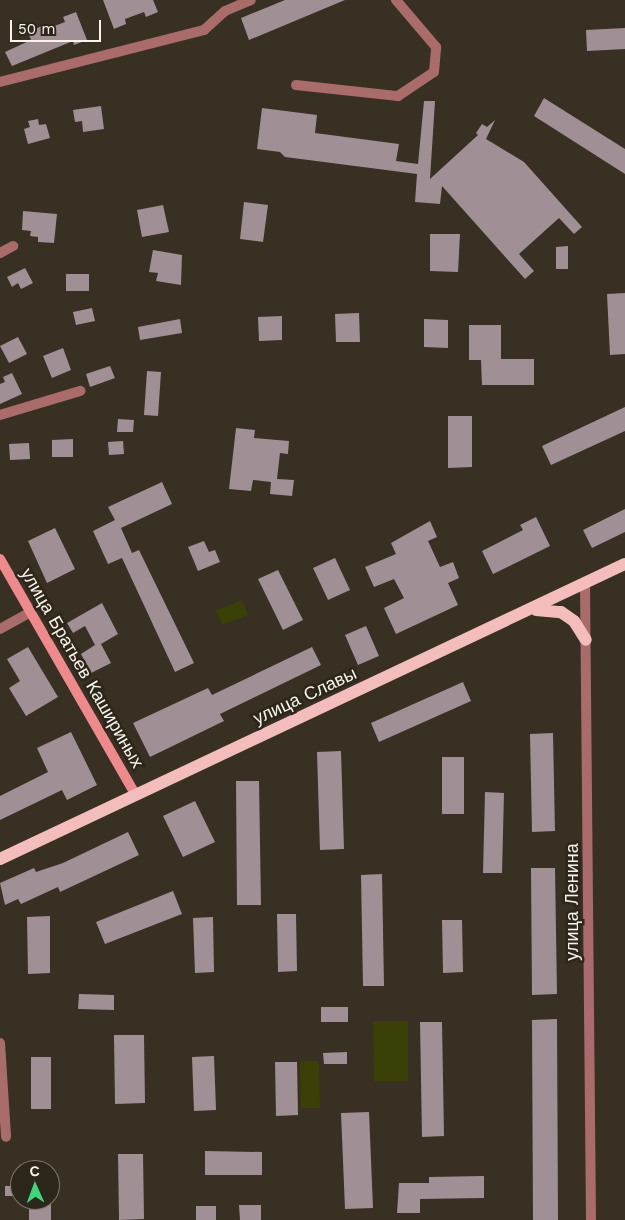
<!DOCTYPE html>
<html>
<head>
<meta charset="utf-8">
<style>
	body { margin:0 }
	#map { position:relative; width:625px; height:1220px; overflow:hidden; background:#373023; font-family:"Work Sans",sans-serif }
	div>[style] { position:absolute }
	.green>* { inset:0; background:#3a4006 }
	.building>* { inset:0; background:#a18f96 }
	.minor>* { height:10px; margin:-5px; padding:0 5px; transform-origin:5px; border-radius:5px; background:#aa6b6b }
	.tertiary>* { height:10px; margin:-5px; padding:0 5px; transform-origin:5px; border-radius:5px; background:#aa6b6b }
	.secondary>* { height:10px; margin:-5px; padding:0 5px; transform-origin:5px; border-radius:5px; background:#ee8a8b }
	.primary>* { height:12px; margin:-6px; padding:0 6px; transform-origin:6px; border-radius:6px; background:#f2bdbc }
	span { translate:-50% -50%; white-space:nowrap; text-align:center; line-height:1.15; -webkit-text-stroke:5px #2d261a; paint-order:stroke }
	.street-label { font-size:18px; color:#f8f4ec }
	.north { position:absolute; left:10px; top:1160px; width:50px; height:50px; box-sizing:border-box; background:#2d261a; border:1px solid #7e786e; border-radius:50%; rotate:358deg; font-size:14px; font-weight:700; line-height:20px; text-align:center; color:#f8f4ec }
	.north::after { content:''; display:block; margin:auto; width:18px; height:22px; background:#40d77c; clip-path:polygon(50% 0,100% 100%,50% 72%,0 100%) }
	.scale { position:absolute; left:10px; top:20px; width:91px; height:22px; box-sizing:border-box; border:2px solid #f8f4ec; border-top:0; padding-left:6px; font-size:15px; line-height:18px; white-space:nowrap; color:#f8f4ec; -webkit-text-stroke:4px #2d261a; paint-order:stroke }
</style>
</head>
<body>
<div id="map">
	<div class="green">
		<i style="clip-path:polygon(242px 600px,248px 615px,222px 625px,216px 610px)"></i>
		<i style="clip-path:polygon(373px 1021px,408px 1021px,408px 1081px,374px 1081px)"></i>
		<i style="clip-path:polygon(300px 1061px,319px 1061px,320px 1108px,301px 1108px)"></i>
	</div>
	<div class="building">
		<i style="clip-path:polygon(103px 0,153px 0,158px 12px,146px 17px,144px 12px,125px 19px,126px 24px,114px 29px)"></i>
		<i style="clip-path:polygon(285px 0,345px 0,249px 40px,241px 18px)"></i>
		<i style="clip-path:polygon(76px 12px,87px 40px,74px 45px,73px 41px,12px 66px,5px 52px,31px 40px,28px 32px,42px 26px,44px 30px,65px 22px,63px 17px)"></i>
		<i style="clip-path:polygon(625px 28px,625px 49px,587px 51px,586px 30px)"></i>
		<i style="clip-path:polygon(544px 98px,625px 149px,625px 174px,534px 116px)"></i>
		<i style="clip-path:polygon(424px 101px,435px 101px,430px 179px,478px 135px,476px 133px,482px 124px,487px 127px,495px 120px,486px 139px,524px 162px,582px 227px,574px 234px,559px 218px,519px 254px,534px 271px,525px 279px,442px 186px,440px 204px,415px 202px,417px 174px,285px 157px,280px 152px,257px 149px,262px 108px,317px 115px,315px 133px,399px 144px,396px 161px,418px 164px)"></i>
		<i style="clip-path:polygon(101px 106px,104px 129px,83px 132px,82px 121px,75px 122px,73px 110px)"></i>
		<i style="clip-path:polygon(38px 119px,39px 125px,46px 124px,50px 138px,28px 144px,24px 129px,30px 127px,28px 121px)"></i>
		<i style="clip-path:polygon(244px 202px,268px 205px,263px 242px,240px 239px)"></i>
		<i style="clip-path:polygon(163px 205px,169px 232px,142px 237px,137px 210px)"></i>
		<i style="clip-path:polygon(23px 211px,57px 214px,54px 243px,38px 242px,38px 237px,30px 236px,31px 231px,22px 230px)"></i>
		<i style="clip-path:polygon(430px 234px,460px 234px,458px 272px,430px 271px)"></i>
		<i style="clip-path:polygon(568px 246px,568px 269px,556px 269px,556px 247px)"></i>
		<i style="clip-path:polygon(153px 250px,182px 255px,181px 285px,156px 281px,158px 273px,149px 272px)"></i>
		<i style="clip-path:polygon(25px 268px,33px 283px,21px 289px,18px 283px,12px 287px,7px 277px)"></i>
		<i style="clip-path:polygon(66px 274px,89px 274px,89px 291px,66px 291px)"></i>
		<i style="clip-path:polygon(625px 293px,625px 354px,610px 355px,607px 294px)"></i>
		<i style="clip-path:polygon(92px 308px,95px 321px,76px 325px,73px 312px)"></i>
		<i style="clip-path:polygon(359px 313px,360px 342px,336px 342px,335px 314px)"></i>
		<i style="clip-path:polygon(282px 316px,282px 340px,259px 341px,258px 317px)"></i>
		<i style="clip-path:polygon(180px 319px,182px 333px,140px 340px,138px 327px)"></i>
		<i style="clip-path:polygon(424px 319px,448px 320px,448px 348px,424px 347px)"></i>
		<i style="clip-path:polygon(469px 325px,501px 325px,501px 359px,534px 359px,534px 385px,482px 385px,481px 360px,469px 360px)"></i>
		<i style="clip-path:polygon(18px 337px,27px 354px,9px 363px,0 346px)"></i>
		<i style="clip-path:polygon(63px 348px,71px 370px,52px 378px,43px 356px)"></i>
		<i style="clip-path:polygon(110px 366px,115px 378px,90px 387px,86px 374px)"></i>
		<i style="clip-path:polygon(147px 371px,161px 372px,158px 416px,144px 415px)"></i>
		<i style="clip-path:polygon(12px 373px,22px 394px,0 404px,0 384px,5px 382px,3px 377px)"></i>
		<i style="clip-path:polygon(625px 407px,625px 431px,551px 465px,542px 446px)"></i>
		<i style="clip-path:polygon(448px 416px,472px 416px,472px 467px,448px 468px)"></i>
		<i style="clip-path:polygon(118px 419px,134px 420px,133px 432px,117px 432px)"></i>
		<i style="clip-path:polygon(236px 428px,255px 430px,254px 438px,289px 441px,288px 454px,280px 453px,277px 479px,294px 480px,292px 496px,270px 494px,271px 482px,253px 480px,251px 491px,229px 489px)"></i>
		<i style="clip-path:polygon(73px 439px,73px 457px,52px 457px,52px 440px)"></i>
		<i style="clip-path:polygon(123px 441px,124px 454px,109px 455px,108px 442px)"></i>
		<i style="clip-path:polygon(29px 443px,30px 459px,10px 460px,9px 444px)"></i>
		<i style="clip-path:polygon(162px 482px,172px 504px,121px 528px,132px 553px,139px 550px,194px 663px,175px 672px,122px 558px,108px 564px,93px 531px,115px 520px,108px 507px)"></i>
		<i style="clip-path:polygon(625px 509px,625px 532px,592px 548px,583px 530px)"></i>
		<i style="clip-path:polygon(536px 517px,550px 546px,493px 574px,482px 551px,523px 530px,520px 525px)"></i>
		<i style="clip-path:polygon(430px 521px,437px 537px,428px 541px,440px 567px,453px 562px,459px 578px,448px 583px,458px 605px,396px 634px,384px 608px,404px 598px,394px 579px,374px 587px,365px 567px,396px 554px,391px 543px)"></i>
		<i style="clip-path:polygon(55px 528px,75px 569px,47px 583px,28px 541px)"></i>
		<i style="clip-path:polygon(204px 541px,209px 552px,215px 550px,220px 562px,198px 571px,188px 547px)"></i>
		<i style="clip-path:polygon(335px 558px,350px 590px,328px 600px,313px 568px)"></i>
		<i style="clip-path:polygon(278px 570px,303px 620px,283px 630px,258px 579px)"></i>
		<i style="clip-path:polygon(102px 603px,118px 634px,101px 644px,111px 663px,91px 673px,81px 654px,95px 645px,85px 626px,73px 633px,67px 623px)"></i>
		<i style="clip-path:polygon(366px 626px,379px 656px,358px 665px,345px 635px)"></i>
		<i style="clip-path:polygon(28px 647px,58px 697px,26px 716px,9px 688px,20px 681px,7px 659px)"></i>
		<i style="clip-path:polygon(312px 647px,321px 665px,220px 714px,224px 721px,150px 757px,133px 723px,208px 688px,212px 695px)"></i>
		<i style="clip-path:polygon(463px 682px,471px 701px,379px 742px,371px 723px)"></i>
		<i style="clip-path:polygon(71px 732px,97px 785px,67px 800px,62px 790px,0 820px,0 796px,48px 772px,37px 748px)"></i>
		<i style="clip-path:polygon(553px 733px,555px 831px,532px 832px,530px 734px)"></i>
		<i style="clip-path:polygon(341px 751px,344px 849px,320px 850px,317px 752px)"></i>
		<i style="clip-path:polygon(442px 757px,464px 757px,464px 814px,442px 814px)"></i>
		<i style="clip-path:polygon(236px 781px,259px 781px,261px 905px,237px 905px)"></i>
		<i style="clip-path:polygon(485px 792px,504px 793px,502px 873px,483px 873px)"></i>
		<i style="clip-path:polygon(195px 801px,215px 842px,183px 857px,163px 816px)"></i>
		<i style="clip-path:polygon(128px 832px,139px 855px,60px 892px,58px 887px,21px 904px,18px 899px,5px 905px,0 883px,34px 868px,36px 872px,63px 863px)"></i>
		<i style="clip-path:polygon(531px 868px,555px 868px,557px 994px,532px 995px)"></i>
		<i style="clip-path:polygon(382px 874px,384px 986px,363px 986px,361px 875px)"></i>
		<i style="clip-path:polygon(173px 891px,182px 914px,105px 944px,96px 922px)"></i>
		<i style="clip-path:polygon(277px 914px,296px 914px,297px 971px,278px 972px)"></i>
		<i style="clip-path:polygon(50px 916px,50px 973px,28px 974px,27px 917px)"></i>
		<i style="clip-path:polygon(213px 917px,214px 972px,195px 973px,193px 918px)"></i>
		<i style="clip-path:polygon(442px 920px,462px 920px,463px 972px,443px 973px)"></i>
		<i style="clip-path:polygon(79px 994px,114px 995px,114px 1010px,78px 1009px)"></i>
		<i style="clip-path:polygon(321px 1007px,348px 1007px,348px 1022px,321px 1022px)"></i>
		<i style="clip-path:polygon(557px 1019px,558px 1220px,533px 1220px,532px 1020px)"></i>
		<i style="clip-path:polygon(420px 1022px,442px 1022px,444px 1136px,422px 1137px)"></i>
		<i style="clip-path:polygon(114px 1035px,144px 1035px,145px 1103px,115px 1104px)"></i>
		<i style="clip-path:polygon(347px 1052px,347px 1064px,324px 1064px,323px 1053px)"></i>
		<i style="clip-path:polygon(214px 1056px,216px 1110px,194px 1111px,192px 1057px)"></i>
		<i style="clip-path:polygon(31px 1057px,51px 1057px,51px 1109px,31px 1109px)"></i>
		<i style="clip-path:polygon(275px 1062px,297px 1062px,298px 1115px,276px 1116px)"></i>
		<i style="clip-path:polygon(369px 1112px,373px 1208px,345px 1209px,341px 1113px)"></i>
		<i style="clip-path:polygon(205px 1151px,262px 1152px,262px 1175px,205px 1175px)"></i>
		<i style="clip-path:polygon(118px 1154px,143px 1154px,144px 1219px,119px 1220px)"></i>
		<i style="clip-path:polygon(484px 1176px,484px 1198px,420px 1199px,420px 1213px,397px 1213px,399px 1183px,429px 1183px,429px 1177px)"></i>
		<i style="clip-path:polygon(5px 1186px,20px 1186px,20px 1196px,5px 1196px)"></i>
		<i style="clip-path:polygon(29px 1204px,51px 1204px,51px 1220px,29px 1220px)"></i>
		<i style="clip-path:polygon(239px 1205px,261px 1205px,261px 1220px,240px 1220px)"></i>
		<i style="clip-path:polygon(196px 1206px,216px 1206px,216px 1220px,196px 1220px)"></i>
	</div>
	<div class="minor">
		<i style="left:0;top:82px;width:211px;rotate:-14.3deg"></i>
		<i style="left:204px;top:30px;width:28px;rotate:-42deg"></i>
		<i style="left:225px;top:11px;width:28px;rotate:-23deg"></i>
		<i style="left:296px;top:85px;width:103px;rotate:6.2deg"></i>
		<i style="left:398px;top:96px;width:43px;rotate:-33.7deg"></i>
		<i style="left:434px;top:72px;width:25px;rotate:-85deg"></i>
		<i style="left:436px;top:47px;width:62px;rotate:-130.4deg"></i>
		<i style="left:0;top:253px;width:15px;rotate:-28deg"></i>
		<i style="left:0;top:415px;width:84px;rotate:-16.7deg"></i>
		<i style="left:0;top:629px;width:35px;rotate:-29deg"></i>
		<i style="left:0;top:1043px;width:94px;rotate:86.3deg"></i>
	</div>
	<div class="tertiary">
		<i style="left:585px;top:584px;width:636px;rotate:89.46deg"></i>
	</div>
	<div class="secondary">
		<i style="left:0;top:559px;width:271px;rotate:60.1deg"></i>
	</div>
	<div class="primary">
		<i style="left:536px;top:610px;width:25px;rotate:5deg"></i>
		<i style="left:561px;top:612px;width:16px;rotate:35deg"></i>
		<i style="left:574px;top:621px;width:22px;rotate:58deg"></i>
		<i style="left:0;top:859px;width:691px;rotate:-25.27deg"></i>
	</div>
	<div class="street-label">
		<span style="left:82px;top:668px;rotate:60deg">улица Братьев Кашириных</span>
		<span style="left:305px;top:696px;rotate:-25deg">улица Славы</span>
		<span style="left:572px;top:902px;rotate:-90deg">улица Ленина</span>
	</div>
	<div class="north">С</div>
	<div class="scale">50 m</div>
</div>
</body>
</html>
